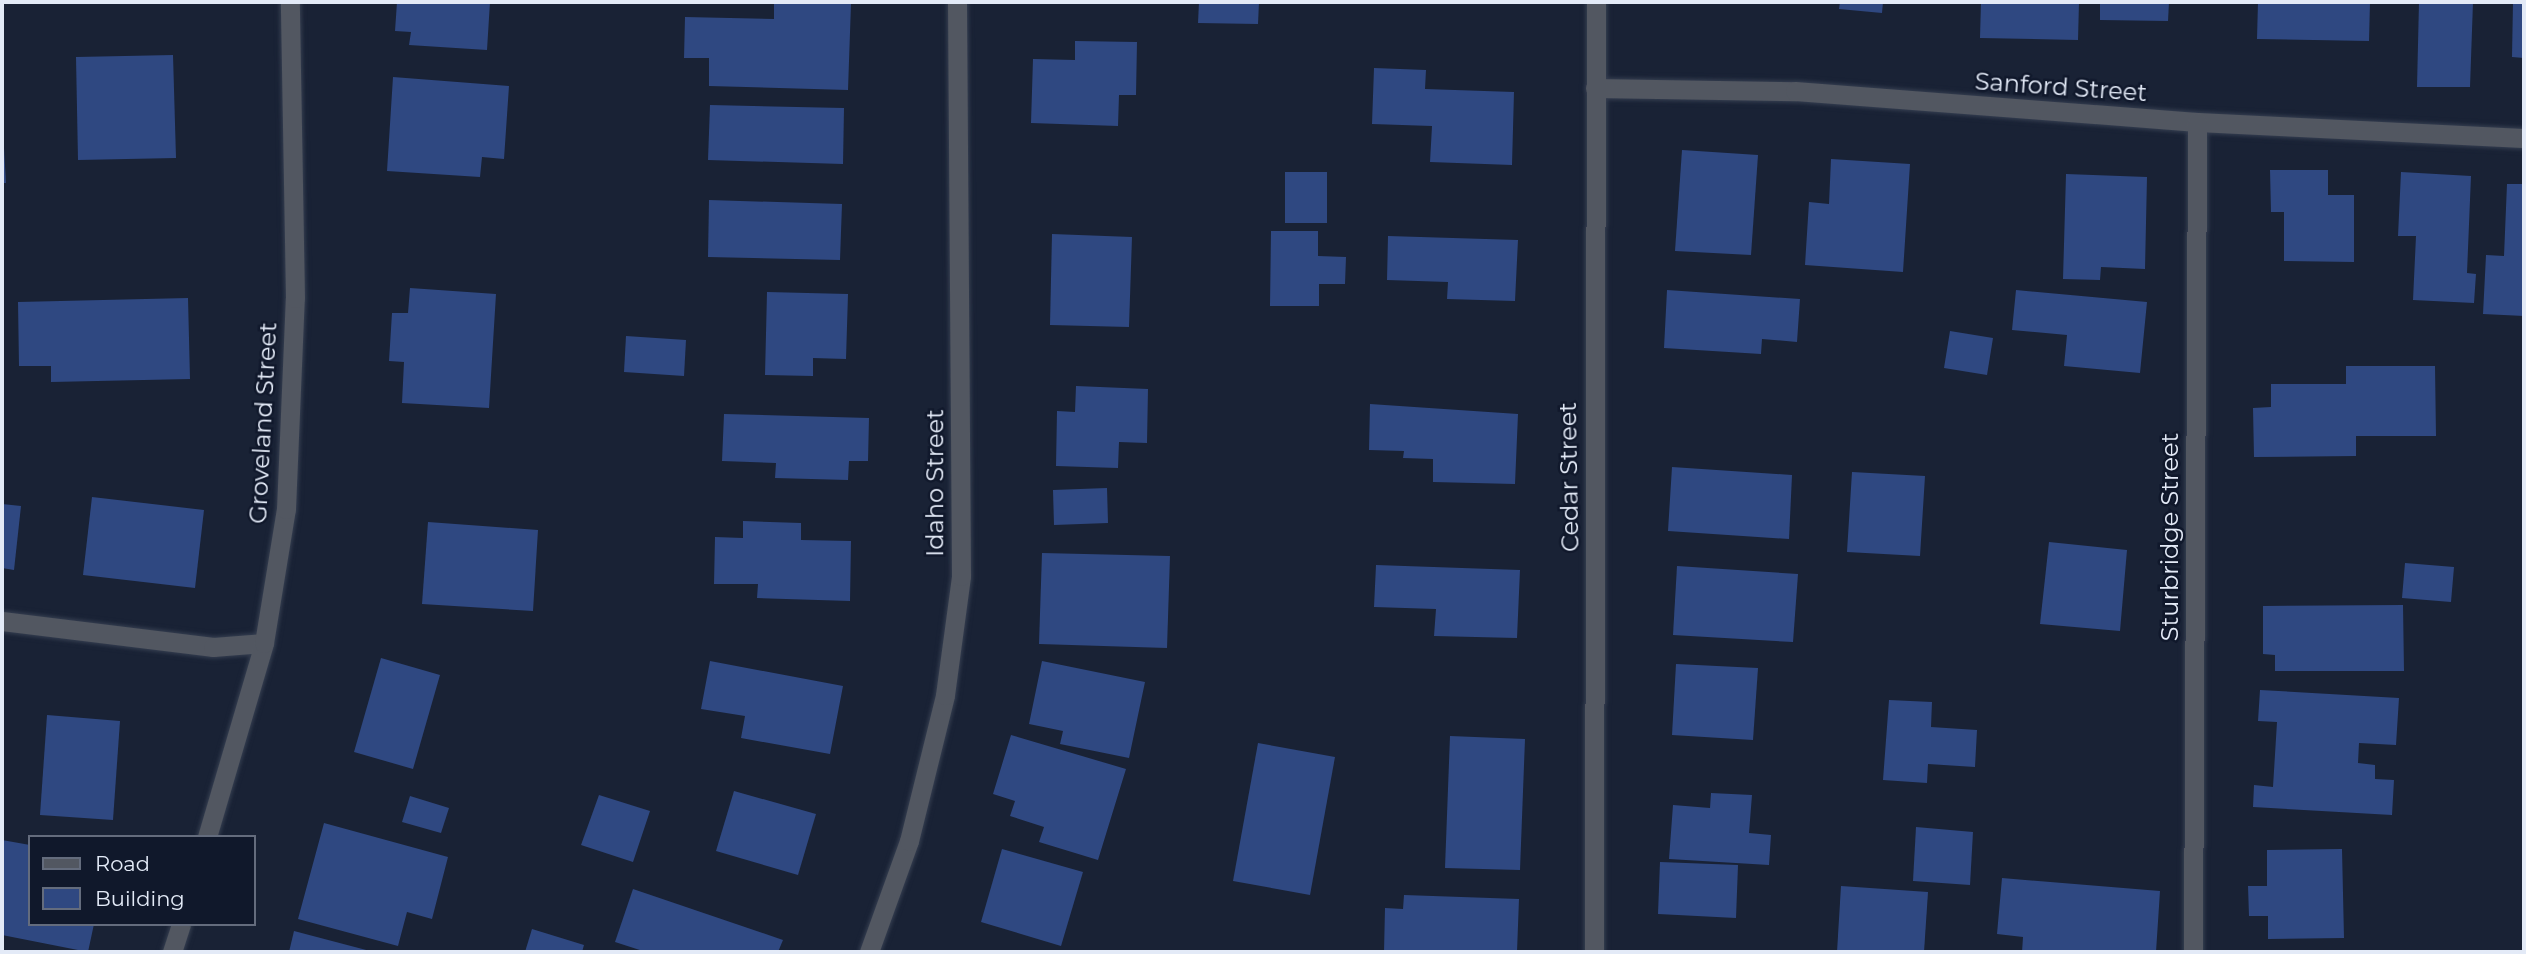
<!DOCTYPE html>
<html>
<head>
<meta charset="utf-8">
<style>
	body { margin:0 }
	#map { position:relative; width:2526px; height:954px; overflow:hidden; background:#192235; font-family:Montserrat,sans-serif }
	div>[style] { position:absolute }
	.building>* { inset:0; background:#2f4881 }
	.roads { filter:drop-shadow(0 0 2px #353e50) drop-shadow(0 0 2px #353e50) }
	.minor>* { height:19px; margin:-9.5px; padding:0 9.5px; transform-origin:9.5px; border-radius:9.5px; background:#525761 }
	.tertiary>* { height:19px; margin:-9.5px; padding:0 9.5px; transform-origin:9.5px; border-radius:9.5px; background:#525761 }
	span { translate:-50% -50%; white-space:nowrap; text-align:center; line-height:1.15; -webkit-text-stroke:5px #10182b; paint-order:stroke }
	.street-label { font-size:24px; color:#e3eaf7 }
	.frame { position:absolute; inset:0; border:4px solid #e3eaf7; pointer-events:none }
	.legend { position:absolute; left:28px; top:835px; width:228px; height:91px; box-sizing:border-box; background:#10182b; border:2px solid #646c7d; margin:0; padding:9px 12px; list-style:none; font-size:21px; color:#e3eaf7 }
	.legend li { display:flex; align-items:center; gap:14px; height:35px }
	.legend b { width:35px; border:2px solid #646c7d }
</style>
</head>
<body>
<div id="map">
	<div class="building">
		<i style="clip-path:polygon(397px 2px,490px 2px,487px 50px,409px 45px,411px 32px,395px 31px)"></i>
		<i style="clip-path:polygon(774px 2px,851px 4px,848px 90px,709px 86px,709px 58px,684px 58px,685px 17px,774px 19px)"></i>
		<i style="clip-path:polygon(1199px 2px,1259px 2px,1258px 24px,1198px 23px)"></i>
		<i style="clip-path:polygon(1840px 2px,1883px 2px,1882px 13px,1839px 9px)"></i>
		<i style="clip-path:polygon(1981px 2px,2079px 2px,2078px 40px,1980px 38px)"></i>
		<i style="clip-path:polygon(2100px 2px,2169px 2px,2168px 21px,2100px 20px)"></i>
		<i style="clip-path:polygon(2258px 2px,2370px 2px,2369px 41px,2257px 39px)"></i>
		<i style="clip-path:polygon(2419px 2px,2473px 2px,2470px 87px,2417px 87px)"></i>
		<i style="clip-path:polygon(2513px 2px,2524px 2px,2524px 58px,2512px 57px)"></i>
		<i style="clip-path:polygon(1075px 41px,1137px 42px,1136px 95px,1119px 95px,1118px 126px,1031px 123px,1033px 59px,1075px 60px)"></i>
		<i style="clip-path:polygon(173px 55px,176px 158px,78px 160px,76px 57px)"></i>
		<i style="clip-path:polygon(1374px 68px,1426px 70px,1425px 89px,1514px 92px,1512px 165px,1430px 162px,1432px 126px,1372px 124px)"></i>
		<i style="clip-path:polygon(393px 77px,509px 86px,504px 159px,482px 157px,480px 177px,387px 171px)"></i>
		<i style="clip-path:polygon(710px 105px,844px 108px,843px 164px,708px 160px)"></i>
		<i style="clip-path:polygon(2px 113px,6px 183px,2px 183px)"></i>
		<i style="clip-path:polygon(1682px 150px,1758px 155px,1751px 255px,1675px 251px)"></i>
		<i style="clip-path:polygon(1831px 159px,1910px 164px,1903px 272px,1805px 265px,1809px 202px,1829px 204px)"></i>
		<i style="clip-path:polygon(2270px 170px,2328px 170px,2328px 195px,2354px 195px,2354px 262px,2284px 261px,2284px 212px,2271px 212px)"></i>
		<i style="clip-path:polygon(1285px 172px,1327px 172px,1327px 223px,1285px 223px)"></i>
		<i style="clip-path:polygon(2401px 172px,2471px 176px,2467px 273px,2476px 274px,2474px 303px,2413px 300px,2416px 236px,2398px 236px)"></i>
		<i style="clip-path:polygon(2066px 174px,2147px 177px,2145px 269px,2101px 267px,2100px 280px,2063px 279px)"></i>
		<i style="clip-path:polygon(2507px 184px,2524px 184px,2524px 316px,2483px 314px,2486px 255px,2504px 256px)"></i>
		<i style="clip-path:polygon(709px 200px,842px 204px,840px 260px,708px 257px)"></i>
		<i style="clip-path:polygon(1271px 231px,1318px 231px,1318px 256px,1346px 257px,1345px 284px,1319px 284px,1319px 306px,1270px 306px)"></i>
		<i style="clip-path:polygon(1052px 234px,1132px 237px,1129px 327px,1050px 325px)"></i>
		<i style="clip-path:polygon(1388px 236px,1518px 240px,1515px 301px,1447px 299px,1448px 282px,1387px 280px)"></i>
		<i style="clip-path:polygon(410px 288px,496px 294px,489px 408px,402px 403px,404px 362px,389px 361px,392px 313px,408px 313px)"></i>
		<i style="clip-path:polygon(1667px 290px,1800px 299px,1797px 342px,1762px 339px,1761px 354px,1664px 348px)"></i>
		<i style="clip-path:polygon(2016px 290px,2147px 302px,2140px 373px,2064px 366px,2067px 335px,2012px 330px)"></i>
		<i style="clip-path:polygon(767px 292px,848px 294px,846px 359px,813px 358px,813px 376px,765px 375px)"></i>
		<i style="clip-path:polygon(188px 298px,190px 379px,51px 382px,51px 366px,19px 366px,18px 302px)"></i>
		<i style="clip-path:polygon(1950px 331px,1993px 338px,1987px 375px,1944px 368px)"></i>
		<i style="clip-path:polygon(626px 336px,686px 340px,684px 376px,624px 372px)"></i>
		<i style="clip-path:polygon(2346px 366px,2435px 366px,2436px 436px,2356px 436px,2356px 456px,2254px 457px,2253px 408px,2271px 407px,2271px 384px,2346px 384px)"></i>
		<i style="clip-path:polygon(1076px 386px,1148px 389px,1147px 443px,1119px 442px,1118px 468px,1056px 466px,1057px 411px,1075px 412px)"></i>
		<i style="clip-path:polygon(1370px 404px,1518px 414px,1515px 484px,1433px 482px,1433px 459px,1403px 458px,1404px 451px,1369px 450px)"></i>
		<i style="clip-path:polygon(724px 414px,869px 418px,868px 461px,849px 461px,848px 480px,775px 478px,776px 463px,722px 461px)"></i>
		<i style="clip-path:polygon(1672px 467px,1792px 475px,1789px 539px,1668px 531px)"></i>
		<i style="clip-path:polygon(1852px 472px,1925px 476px,1920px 556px,1847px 552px)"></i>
		<i style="clip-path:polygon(1107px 488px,1108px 523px,1054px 525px,1053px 490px)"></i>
		<i style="clip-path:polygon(92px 497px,204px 510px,195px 588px,83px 575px)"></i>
		<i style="clip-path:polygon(2px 504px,21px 506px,14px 570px,2px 568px)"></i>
		<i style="clip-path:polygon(743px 521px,801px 523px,801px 540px,851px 541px,850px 601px,757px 598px,758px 584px,714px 584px,715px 537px,743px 538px)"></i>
		<i style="clip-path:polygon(428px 522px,538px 530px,533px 611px,422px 604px)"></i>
		<i style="clip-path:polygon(2049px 542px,2127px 550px,2120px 631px,2040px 624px)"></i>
		<i style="clip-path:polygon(1042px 553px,1170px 556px,1167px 648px,1039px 644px)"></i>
		<i style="clip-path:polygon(2405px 563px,2454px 567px,2451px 602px,2402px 598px)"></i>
		<i style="clip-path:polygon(1376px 565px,1520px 570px,1517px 638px,1434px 636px,1436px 609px,1374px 607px)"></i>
		<i style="clip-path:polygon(1677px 566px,1798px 574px,1793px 642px,1673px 635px)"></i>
		<i style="clip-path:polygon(2403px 605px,2404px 671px,2275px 671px,2275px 655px,2263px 654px,2263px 606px)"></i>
		<i style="clip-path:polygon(381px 658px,440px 675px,413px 769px,354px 752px)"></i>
		<i style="clip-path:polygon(710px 661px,843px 686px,830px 754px,741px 738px,745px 716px,701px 709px)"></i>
		<i style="clip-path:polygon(1042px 661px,1145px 682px,1129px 758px,1060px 744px,1063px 731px,1029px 724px)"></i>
		<i style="clip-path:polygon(1676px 664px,1758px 668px,1753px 740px,1672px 735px)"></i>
		<i style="clip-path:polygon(2260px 690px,2399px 698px,2396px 745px,2359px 743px,2358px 763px,2375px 765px,2375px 779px,2394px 780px,2392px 815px,2253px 807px,2254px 785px,2273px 787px,2277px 722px,2258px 721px)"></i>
		<i style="clip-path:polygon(1889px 700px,1932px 702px,1931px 727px,1977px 730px,1975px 767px,1928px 764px,1927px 783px,1883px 780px)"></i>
		<i style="clip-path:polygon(47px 715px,120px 721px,113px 820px,40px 815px)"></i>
		<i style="clip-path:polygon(1011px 735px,1126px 769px,1098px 860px,1039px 842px,1044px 827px,1010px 816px,1015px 801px,993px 794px)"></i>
		<i style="clip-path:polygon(1450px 736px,1525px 739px,1520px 870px,1445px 868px)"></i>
		<i style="clip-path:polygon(1258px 743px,1335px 757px,1310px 895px,1233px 881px)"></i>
		<i style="clip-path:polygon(734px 791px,816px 814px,798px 875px,716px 851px)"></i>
		<i style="clip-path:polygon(1711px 793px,1752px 795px,1749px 833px,1771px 835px,1769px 865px,1669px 859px,1673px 805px,1710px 808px)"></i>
		<i style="clip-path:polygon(599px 795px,650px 811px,633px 862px,581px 845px)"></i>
		<i style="clip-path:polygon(410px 796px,449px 808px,441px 833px,402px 822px)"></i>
		<i style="clip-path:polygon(324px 823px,448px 857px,432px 919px,407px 912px,398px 946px,298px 919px)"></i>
		<i style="clip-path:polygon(1916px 827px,1973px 832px,1970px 885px,1913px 881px)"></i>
		<i style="clip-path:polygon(2px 840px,30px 845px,30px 924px,94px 924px,88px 952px,2px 935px)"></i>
		<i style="clip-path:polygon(1002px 849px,1083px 872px,1061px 946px,981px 922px)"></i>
		<i style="clip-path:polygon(2342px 849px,2344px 938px,2268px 939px,2268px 916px,2249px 916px,2248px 886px,2267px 886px,2267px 850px)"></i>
		<i style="clip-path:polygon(1660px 862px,1738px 865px,1736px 918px,1658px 914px)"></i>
		<i style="clip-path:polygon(2002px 878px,2160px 891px,2156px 952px,2022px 952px,2023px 937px,1997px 934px)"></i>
		<i style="clip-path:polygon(1841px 886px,1928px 892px,1924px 952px,1837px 952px)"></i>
		<i style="clip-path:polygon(633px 889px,783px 940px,778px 952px,646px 952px,615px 942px)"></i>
		<i style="clip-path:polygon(1404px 895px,1519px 899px,1517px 952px,1384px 952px,1385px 908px,1403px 909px)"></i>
		<i style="clip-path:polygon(532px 929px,584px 945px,582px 952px,525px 952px)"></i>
		<i style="clip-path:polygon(294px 931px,370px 951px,370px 952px,289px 952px)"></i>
	</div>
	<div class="roads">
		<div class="minor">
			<i style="left:1595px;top:88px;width:200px;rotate:0.9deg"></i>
			<i style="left:1795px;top:91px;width:403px;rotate:4.4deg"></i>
			<i style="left:2197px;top:122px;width:327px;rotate:2.8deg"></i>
			<i style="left:2px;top:621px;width:213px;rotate:7deg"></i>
			<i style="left:213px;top:647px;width:51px;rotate:-4.5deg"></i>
			<i style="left:869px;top:952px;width:118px;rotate:-70.2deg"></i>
			<i style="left:909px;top:841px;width:150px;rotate:-76.1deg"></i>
			<i style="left:945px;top:695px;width:120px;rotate:-82.3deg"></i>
			<i style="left:961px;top:576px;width:574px;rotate:-90.4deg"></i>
			<i style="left:1594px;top:952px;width:950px;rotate:-89.88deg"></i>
			<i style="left:2193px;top:952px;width:830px;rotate:-89.72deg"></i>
		</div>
		<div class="tertiary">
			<i style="left:207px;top:837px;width:202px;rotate:-73.6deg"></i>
			<i style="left:264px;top:643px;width:136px;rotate:-80.7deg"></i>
			<i style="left:286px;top:509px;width:211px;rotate:-87.6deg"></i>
			<i style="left:295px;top:298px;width:296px;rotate:-91deg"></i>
			<i style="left:172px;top:952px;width:29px;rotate:-72deg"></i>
		</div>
	</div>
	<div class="street-label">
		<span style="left:2061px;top:87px;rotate:4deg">Sanford Street</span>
		<span style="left:263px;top:423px;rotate:-87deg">Groveland Street</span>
		<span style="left:1569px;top:477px;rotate:-91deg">Cedar Street</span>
		<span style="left:935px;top:483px;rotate:-90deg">Idaho Street</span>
		<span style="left:2170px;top:537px;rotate:-90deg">Sturbridge Street</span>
	</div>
	<div class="frame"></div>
	<ul class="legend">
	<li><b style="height:9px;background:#525761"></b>Road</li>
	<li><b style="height:19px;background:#2f4881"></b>Building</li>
	</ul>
</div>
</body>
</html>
